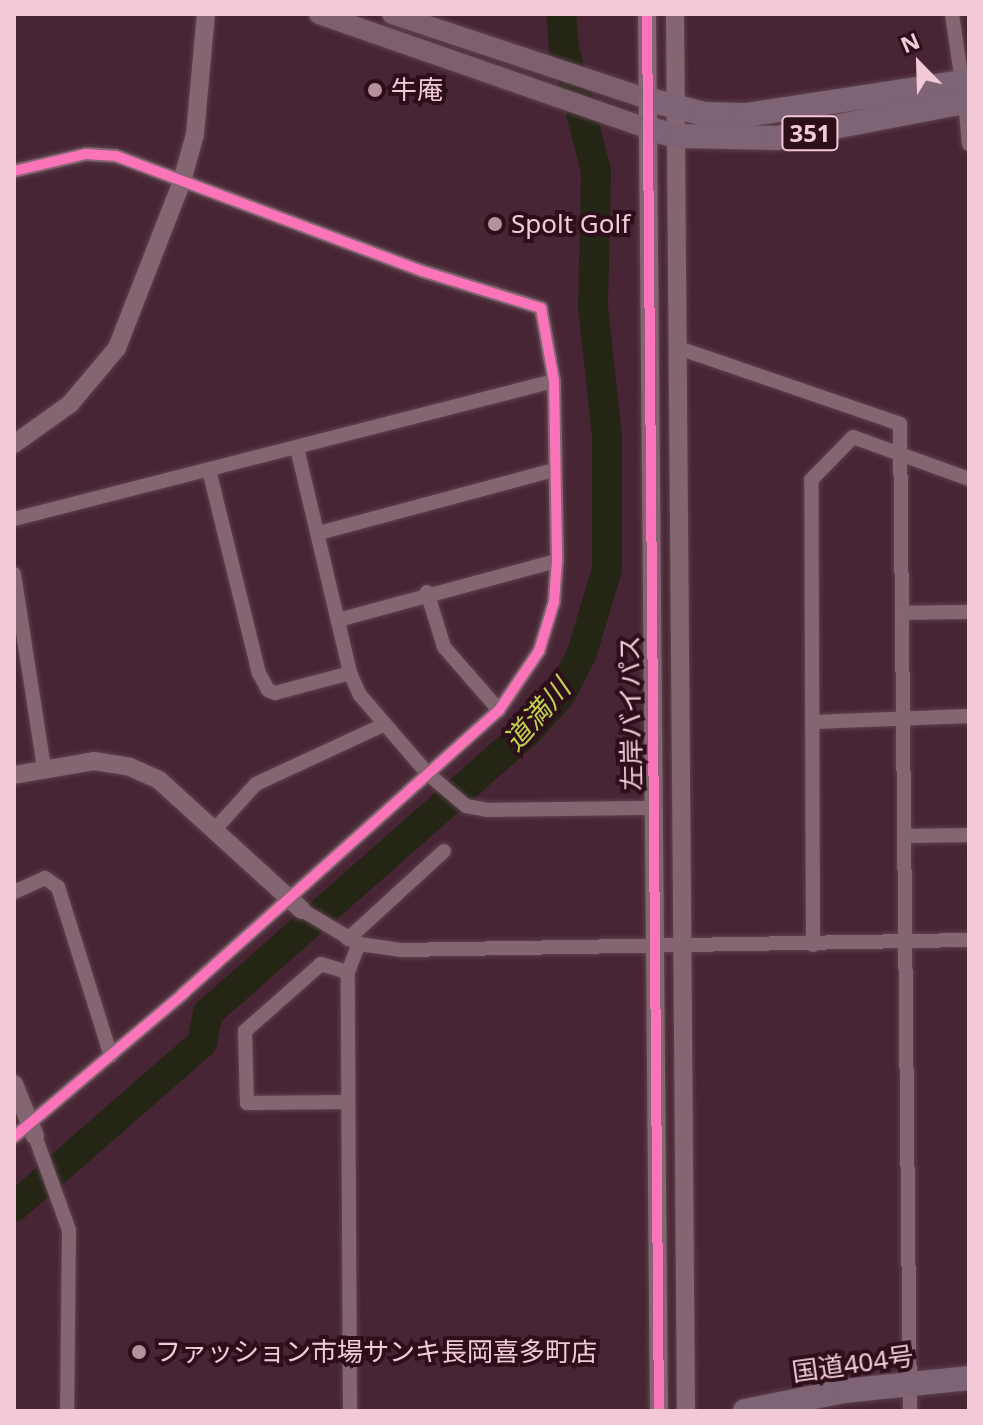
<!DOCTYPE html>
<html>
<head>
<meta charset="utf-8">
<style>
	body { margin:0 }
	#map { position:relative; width:983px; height:1425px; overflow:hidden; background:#482535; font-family:"Noto Sans","Noto Sans JP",sans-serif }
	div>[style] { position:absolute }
	.river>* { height:30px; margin:-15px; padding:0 15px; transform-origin:15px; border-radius:15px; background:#252515 }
	.roads { filter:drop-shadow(0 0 2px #5e424e) drop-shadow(0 0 2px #5e424e) }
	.minor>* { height:14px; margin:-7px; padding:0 7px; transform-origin:7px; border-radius:7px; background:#846673 }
	.tertiary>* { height:18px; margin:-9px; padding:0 9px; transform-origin:9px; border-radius:9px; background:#846673 }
	.secondary>* { height:20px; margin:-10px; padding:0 10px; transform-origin:10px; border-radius:10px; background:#7c606d }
	.trunk>* { height:24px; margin:-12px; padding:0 12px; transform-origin:12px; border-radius:12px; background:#7e6474 }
	.cycleway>* { height:10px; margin:-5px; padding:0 5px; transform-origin:5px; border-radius:5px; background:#fb73b8 }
	.dots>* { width:22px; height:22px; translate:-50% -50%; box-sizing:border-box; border:4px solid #2c0f1b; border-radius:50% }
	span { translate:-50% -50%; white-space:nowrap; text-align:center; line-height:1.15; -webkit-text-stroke:8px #2c0f1b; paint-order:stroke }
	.shield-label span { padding:2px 6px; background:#2c0f1b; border:2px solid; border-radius:6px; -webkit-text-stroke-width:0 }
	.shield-label { font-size:24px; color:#f3c9d7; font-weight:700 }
	.poi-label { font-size:26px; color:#f3c9d7 }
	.left { translate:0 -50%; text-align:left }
	.street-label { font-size:26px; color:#f3c9d7 }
	.water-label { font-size:28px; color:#bfd04c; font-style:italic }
	.frame { position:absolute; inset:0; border:16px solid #f3c9d7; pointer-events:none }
	.north { position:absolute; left:879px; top:24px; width:80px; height:80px; -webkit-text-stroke:6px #2c0f1b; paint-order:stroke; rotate:337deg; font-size:22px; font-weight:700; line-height:32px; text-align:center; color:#f3c9d7 }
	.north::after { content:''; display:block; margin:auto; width:28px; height:36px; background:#f3c9d7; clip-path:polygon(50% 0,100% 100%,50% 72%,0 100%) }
</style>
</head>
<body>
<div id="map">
	<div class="river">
		<i style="left:14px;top:1207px;width:249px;rotate:-41.1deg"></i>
		<i style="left:202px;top:1043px;width:31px;rotate:-79deg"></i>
		<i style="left:208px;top:1013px;width:425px;rotate:-41.4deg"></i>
		<i style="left:527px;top:732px;width:51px;rotate:-48.2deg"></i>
		<i style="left:561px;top:694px;width:46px;rotate:-62.9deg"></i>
		<i style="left:582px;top:653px;width:88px;rotate:-73.4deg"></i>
		<i style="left:607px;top:569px;width:132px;rotate:-90deg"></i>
		<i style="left:607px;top:437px;width:131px;rotate:-96.1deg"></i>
		<i style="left:593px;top:307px;width:136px;rotate:-88.7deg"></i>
		<i style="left:596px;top:171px;width:128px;rotate:-104.5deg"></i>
		<i style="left:564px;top:47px;width:33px;rotate:-95deg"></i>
	</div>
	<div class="roads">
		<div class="minor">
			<i style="left:952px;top:14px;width:69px;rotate:81.6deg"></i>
			<i style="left:965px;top:102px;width:42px;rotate:84.6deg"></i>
			<i style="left:14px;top:171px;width:74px;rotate:-13.3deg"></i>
			<i style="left:86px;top:154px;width:30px;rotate:4deg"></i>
			<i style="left:116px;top:156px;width:327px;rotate:20.6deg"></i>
			<i style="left:422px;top:271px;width:125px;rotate:17.3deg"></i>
			<i style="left:541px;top:308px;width:74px;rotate:79.9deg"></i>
			<i style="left:554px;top:381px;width:180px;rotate:89deg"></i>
			<i style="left:557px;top:561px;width:41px;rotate:94.2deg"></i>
			<i style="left:554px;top:602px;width:51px;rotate:107deg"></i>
			<i style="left:539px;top:651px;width:71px;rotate:124.1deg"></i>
			<i style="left:499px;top:710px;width:425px;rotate:138.1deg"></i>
			<i style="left:183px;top:994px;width:221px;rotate:139.8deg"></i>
			<i style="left:687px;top:351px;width:225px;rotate:18.9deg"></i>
			<i style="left:900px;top:424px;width:987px;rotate:89.42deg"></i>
			<i style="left:297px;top:448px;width:231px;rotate:76.7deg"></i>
			<i style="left:209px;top:470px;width:209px;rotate:76.2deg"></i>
			<i style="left:259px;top:673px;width:19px;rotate:62deg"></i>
			<i style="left:268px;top:690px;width:8px;rotate:23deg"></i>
			<i style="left:275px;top:693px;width:78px;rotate:-14.9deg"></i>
			<i style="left:350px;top:673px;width:24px;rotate:66deg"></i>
			<i style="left:360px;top:695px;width:103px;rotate:49.3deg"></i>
			<i style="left:427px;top:773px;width:51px;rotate:40.2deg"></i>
			<i style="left:466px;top:806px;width:22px;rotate:10deg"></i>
			<i style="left:488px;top:810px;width:167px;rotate:-0.7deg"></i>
			<i style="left:14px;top:519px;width:557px;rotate:-14.34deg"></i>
			<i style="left:319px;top:533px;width:243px;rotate:-15deg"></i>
			<i style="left:14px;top:574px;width:195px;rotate:81.2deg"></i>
			<i style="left:427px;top:592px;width:58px;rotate:72.8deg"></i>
			<i style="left:444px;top:647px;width:84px;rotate:48.9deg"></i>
			<i style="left:903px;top:613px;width:66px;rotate:-0.9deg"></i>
			<i style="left:338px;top:620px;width:227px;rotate:-15.1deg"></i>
			<i style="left:814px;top:722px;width:155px;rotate:-2.2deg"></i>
			<i style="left:216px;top:828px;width:59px;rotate:-47.7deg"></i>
			<i style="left:256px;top:784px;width:142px;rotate:-24.9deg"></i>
			<i style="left:905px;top:836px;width:64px;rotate:-0.9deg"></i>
			<i style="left:14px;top:892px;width:34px;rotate:-24deg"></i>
			<i style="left:45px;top:878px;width:16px;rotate:35deg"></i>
			<i style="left:58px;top:887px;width:177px;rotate:72.6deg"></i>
			<i style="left:302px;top:910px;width:66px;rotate:30.8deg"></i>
			<i style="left:359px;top:944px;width:42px;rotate:8.1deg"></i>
			<i style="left:401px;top:950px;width:568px;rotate:-1.01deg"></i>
			<i style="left:348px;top:939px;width:130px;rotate:-42.5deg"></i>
			<i style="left:813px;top:945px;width:465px;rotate:-90.2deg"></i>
			<i style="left:811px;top:480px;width:60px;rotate:-45.7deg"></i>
			<i style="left:853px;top:437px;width:123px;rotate:19.9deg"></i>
			<i style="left:348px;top:1102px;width:101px;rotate:179.4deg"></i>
			<i style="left:247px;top:1103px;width:72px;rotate:-91.6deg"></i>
			<i style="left:245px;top:1031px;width:101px;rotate:-41.4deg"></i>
			<i style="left:321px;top:964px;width:28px;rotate:17deg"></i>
			<i style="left:35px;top:1136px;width:100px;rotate:70.1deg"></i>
			<i style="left:69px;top:1230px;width:181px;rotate:90.6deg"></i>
			<i style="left:350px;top:1411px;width:439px;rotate:-90.3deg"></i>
			<i style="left:348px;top:972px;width:30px;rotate:-69deg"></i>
		</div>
		<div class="tertiary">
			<i style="left:647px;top:14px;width:1397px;rotate:89.51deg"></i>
			<i style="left:675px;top:14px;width:1397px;rotate:89.55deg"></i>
			<i style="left:14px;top:444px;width:69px;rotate:-35.5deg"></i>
			<i style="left:70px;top:404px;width:73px;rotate:-50deg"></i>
			<i style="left:117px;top:348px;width:179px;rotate:-68.7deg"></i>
			<i style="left:182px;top:181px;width:49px;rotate:-74.5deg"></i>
			<i style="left:195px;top:134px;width:121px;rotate:-84.8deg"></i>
			<i style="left:14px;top:775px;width:81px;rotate:-9.9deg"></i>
			<i style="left:94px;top:761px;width:36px;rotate:9deg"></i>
			<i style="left:130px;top:767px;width:32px;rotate:24deg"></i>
			<i style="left:159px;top:780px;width:193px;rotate:42.3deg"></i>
			<i style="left:14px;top:1084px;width:56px;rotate:68deg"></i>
		</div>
		<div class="secondary">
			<i style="left:319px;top:14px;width:350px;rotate:19.2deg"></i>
			<i style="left:392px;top:14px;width:272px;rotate:18.4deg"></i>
		</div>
		<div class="trunk">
			<i style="left:650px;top:100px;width:57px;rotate:14.3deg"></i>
			<i style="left:705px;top:114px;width:41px;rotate:1.4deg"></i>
			<i style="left:746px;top:115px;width:226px;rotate:-8.7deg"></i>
			<i style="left:650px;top:129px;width:28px;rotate:15deg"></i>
			<i style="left:677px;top:136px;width:100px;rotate:1.1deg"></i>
			<i style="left:777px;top:138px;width:196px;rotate:-10.9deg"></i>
			<i style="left:745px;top:1411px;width:101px;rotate:-11.4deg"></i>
			<i style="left:844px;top:1391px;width:126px;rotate:-5.9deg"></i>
		</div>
	</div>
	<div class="cycleway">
		<i style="left:647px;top:14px;width:1397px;rotate:89.51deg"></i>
		<i style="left:14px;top:171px;width:74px;rotate:-13.3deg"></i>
		<i style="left:86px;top:154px;width:30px;rotate:4deg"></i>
		<i style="left:116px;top:156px;width:327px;rotate:20.6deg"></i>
		<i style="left:422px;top:271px;width:125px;rotate:17.3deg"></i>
		<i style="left:541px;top:308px;width:74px;rotate:79.9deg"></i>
		<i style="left:554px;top:381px;width:180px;rotate:89deg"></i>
		<i style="left:557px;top:561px;width:41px;rotate:94.2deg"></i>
		<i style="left:554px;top:602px;width:51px;rotate:107deg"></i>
		<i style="left:539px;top:651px;width:71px;rotate:124.1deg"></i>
		<i style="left:499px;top:710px;width:425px;rotate:138.1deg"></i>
		<i style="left:183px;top:994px;width:221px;rotate:139.8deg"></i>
	</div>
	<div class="dots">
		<i style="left:375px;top:90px;background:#b7909e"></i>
		<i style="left:495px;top:224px;background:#b7909e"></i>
		<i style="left:139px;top:1352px;background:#b7909e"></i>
	</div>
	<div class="shield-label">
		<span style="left:810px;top:133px">351</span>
	</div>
	<div class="poi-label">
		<span class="left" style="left:391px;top:90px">牛庵</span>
		<span class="left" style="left:511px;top:224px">Spolt Golf</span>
		<span class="left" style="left:155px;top:1352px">ファッション市場サンキ長岡喜多町店</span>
	</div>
	<div class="street-label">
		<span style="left:631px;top:713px;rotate:-91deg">左岸バイパス</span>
		<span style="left:853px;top:1364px;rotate:-8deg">国道404号</span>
	</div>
	<div class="water-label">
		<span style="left:536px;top:714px;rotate:-49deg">道満川</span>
	</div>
	<div class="frame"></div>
	<div class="north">N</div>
</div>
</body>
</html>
